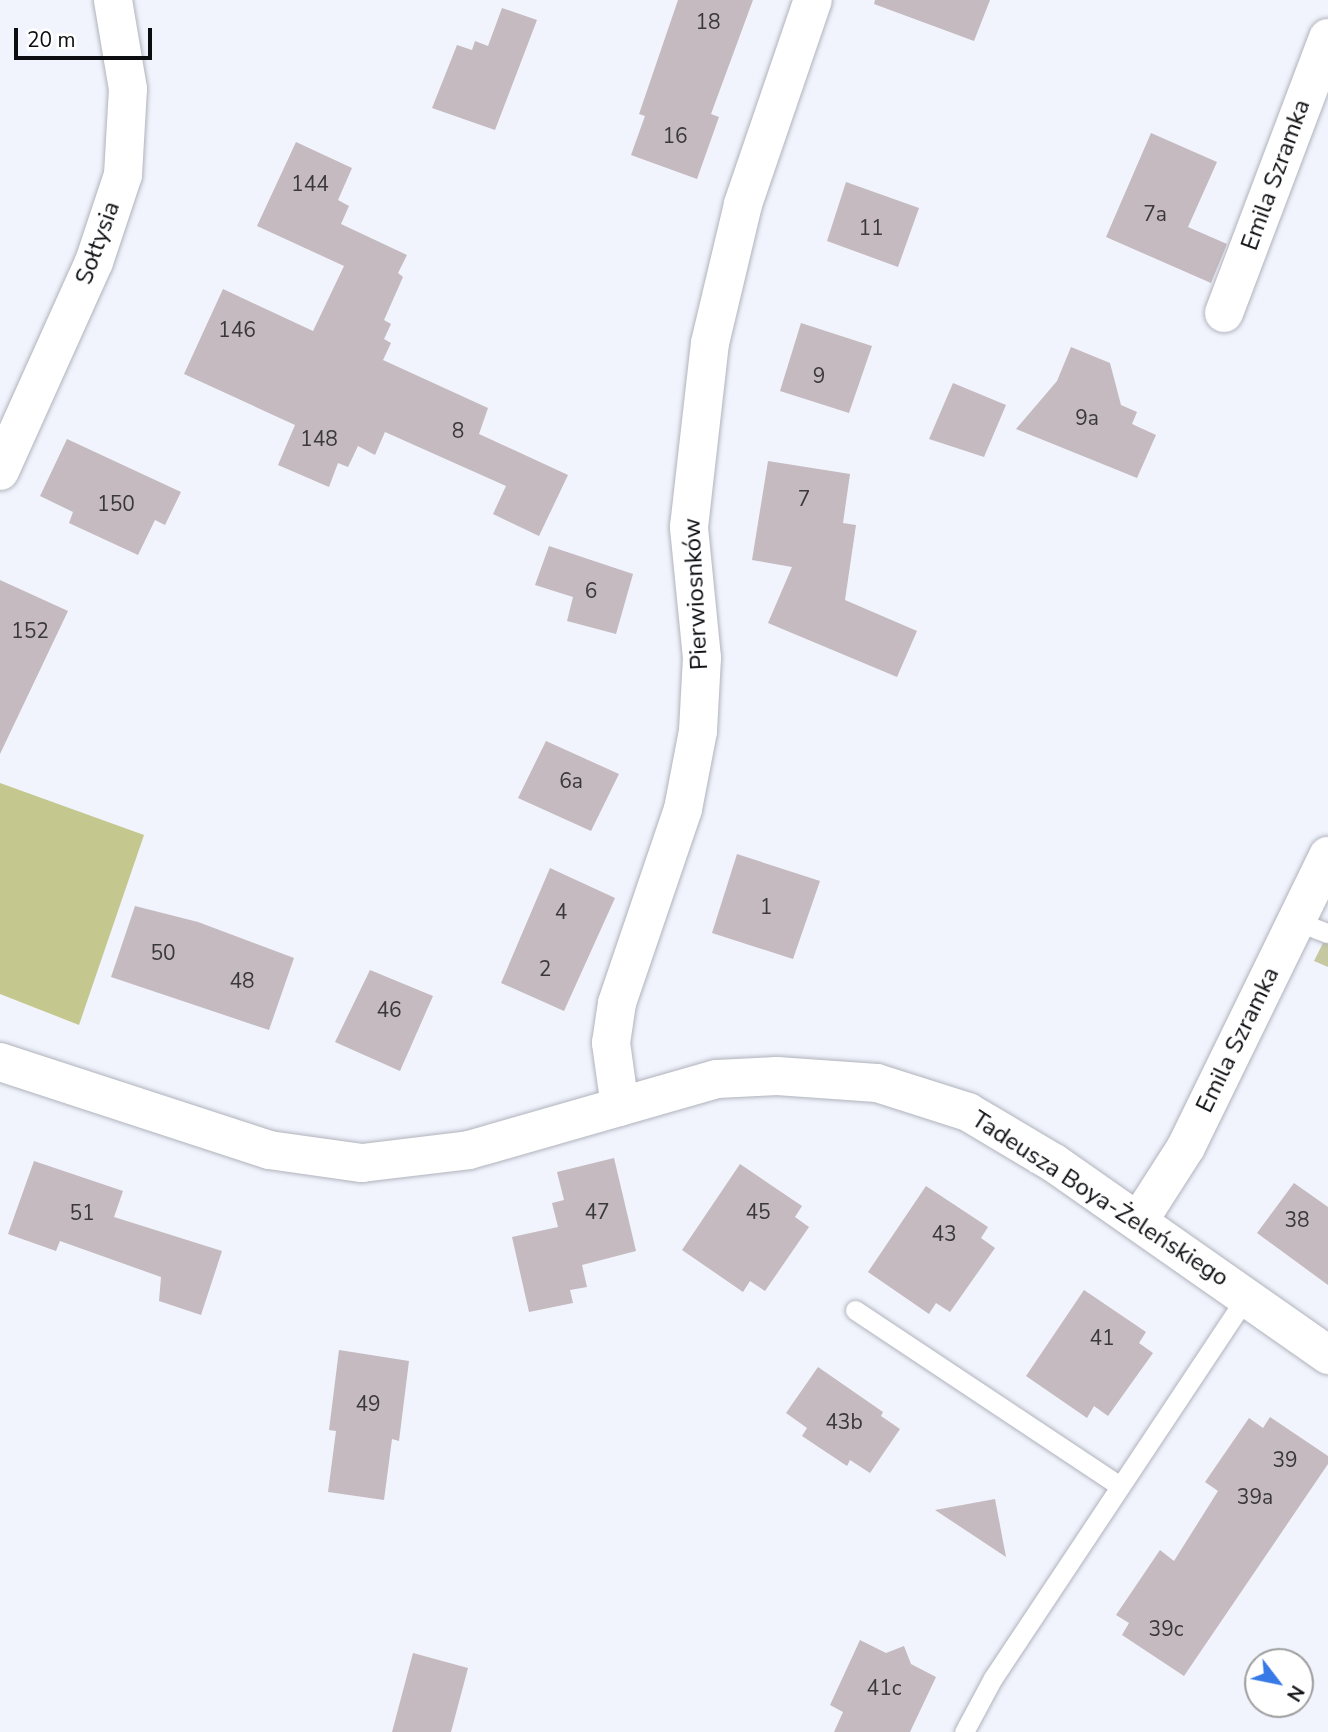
<!DOCTYPE html>
<html>
<head>
<meta charset="utf-8">
<style>
	body { margin:0 }
	#map { position:relative; width:1328px; height:1732px; overflow:hidden; background:#f1f4fd; font-family:"Nunito Sans",sans-serif }
	div>[style] { position:absolute }
	.green>* { inset:0; background:#c5c8a1 }
	.forest>* { inset:0; background:#c4c88e }
	.building>* { inset:0; background:#c4babf }
	.roads { filter:drop-shadow(0 0 2px #b0b3bc) drop-shadow(0 0 2px #b0b3bc) }
	.service>* { height:19px; margin:-9.5px; padding:0 9.5px; transform-origin:9.5px; border-radius:9.5px; background:#fff }
	.minor>* { height:38px; margin:-19px; padding:0 19px; transform-origin:19px; border-radius:19px; background:#fff }
	.tertiary>* { height:38px; margin:-19px; padding:0 19px; transform-origin:19px; border-radius:19px; background:#fff }
	span { translate:-50% -50%; white-space:nowrap; text-align:center; line-height:1.15; -webkit-text-stroke:7px #fff; paint-order:stroke }
	.number-label { font-size:21px; color:#3a383c }
	.number-label span { -webkit-text-stroke-width:0 }
	.street-label { font-size:24px; color:#0c0d10 }
	.north { position:absolute; left:1244px; top:1648px; width:70px; height:70px; box-sizing:border-box; background:#fff; border:2px solid #9e9e9f; border-radius:50%; rotate:122deg; font-size:19px; font-weight:700; line-height:28px; text-align:center; color:#0c0d10 }
	.north::after { content:''; display:block; margin:auto; width:24px; height:32px; background:#3779e7; clip-path:polygon(50% 0,100% 100%,50% 72%,0 100%) }
	.scale { position:absolute; left:14px; top:28px; width:138px; height:32px; box-sizing:border-box; border:4px solid #0c0d10; border-top:0; padding-left:9px; font-size:21px; line-height:24px; white-space:nowrap; color:#0c0d10; -webkit-text-stroke:5px #fff; paint-order:stroke }
</style>
</head>
<body>
<div id="map">
	<div class="green">
		<i style="clip-path:polygon(1328px 942px,1328px 967px,1314px 961px,1323px 943px)"></i>
	</div>
	<div class="forest">
		<i style="clip-path:polygon(0 783px,144px 835px,79px 1025px,0 994px)"></i>
	</div>
	<div class="building">
		<i style="clip-path:polygon(678px 0,753px 0,711px 114px,719px 117px,697px 179px,631px 155px,645px 116px,639px 114px)"></i>
		<i style="clip-path:polygon(875px 0,990px 0,974px 41px,874px 4px)"></i>
		<i style="clip-path:polygon(502px 8px,537px 20px,495px 130px,432px 108px,457px 45px,472px 50px,475px 41px,488px 46px)"></i>
		<i style="clip-path:polygon(1151px 133px,1217px 162px,1188px 227px,1227px 244px,1211px 283px,1106px 237px)"></i>
		<i style="clip-path:polygon(296px 142px,352px 168px,338px 200px,349px 206px,341px 224px,407px 255px,398px 273px,403px 277px,384px 320px,391px 324px,384px 339px,391px 343px,383px 360px,488px 408px,479px 434px,568px 475px,539px 536px,493px 514px,506px 486px,385px 432px,375px 455px,358px 446px,348px 467px,338px 463px,329px 487px,278px 465px,295px 425px,184px 374px,223px 289px,313px 331px,344px 266px,257px 226px)"></i>
		<i style="clip-path:polygon(846px 182px,919px 208px,898px 267px,827px 241px)"></i>
		<i style="clip-path:polygon(801px 323px,872px 346px,849px 413px,780px 391px)"></i>
		<i style="clip-path:polygon(1071px 347px,1110px 363px,1121px 405px,1137px 412px,1132px 424px,1156px 435px,1137px 478px,1016px 429px,1057px 381px)"></i>
		<i style="clip-path:polygon(953px 383px,1006px 405px,984px 457px,929px 439px)"></i>
		<i style="clip-path:polygon(67px 439px,181px 492px,165px 525px,155px 520px,138px 555px,69px 523px,73px 512px,40px 496px)"></i>
		<i style="clip-path:polygon(768px 461px,850px 474px,843px 523px,856px 525px,845px 600px,917px 631px,897px 677px,768px 623px,792px 567px,752px 560px)"></i>
		<i style="clip-path:polygon(549px 546px,633px 574px,616px 634px,567px 621px,573px 597px,535px 585px)"></i>
		<i style="clip-path:polygon(0 580px,68px 611px,0 754px)"></i>
		<i style="clip-path:polygon(546px 741px,619px 774px,591px 831px,518px 798px)"></i>
		<i style="clip-path:polygon(737px 854px,820px 881px,793px 959px,712px 933px)"></i>
		<i style="clip-path:polygon(550px 868px,615px 898px,564px 1011px,501px 983px)"></i>
		<i style="clip-path:polygon(135px 906px,198px 922px,294px 958px,269px 1030px,111px 977px)"></i>
		<i style="clip-path:polygon(370px 970px,433px 996px,400px 1071px,335px 1042px)"></i>
		<i style="clip-path:polygon(614px 1158px,636px 1251px,582px 1265px,587px 1287px,570px 1290px,573px 1303px,529px 1312px,512px 1237px,558px 1227px,552px 1203px,564px 1200px,557px 1172px)"></i>
		<i style="clip-path:polygon(34px 1161px,123px 1191px,114px 1217px,222px 1251px,201px 1315px,159px 1301px,161px 1277px,60px 1241px,56px 1251px,8px 1234px)"></i>
		<i style="clip-path:polygon(740px 1164px,802px 1206px,795px 1217px,809px 1227px,765px 1291px,750px 1281px,743px 1292px,682px 1250px)"></i>
		<i style="clip-path:polygon(1294px 1183px,1328px 1207px,1328px 1285px,1257px 1233px)"></i>
		<i style="clip-path:polygon(926px 1186px,988px 1227px,981px 1238px,995px 1248px,950px 1312px,936px 1303px,929px 1314px,868px 1272px)"></i>
		<i style="clip-path:polygon(1084px 1290px,1146px 1332px,1139px 1343px,1153px 1353px,1108px 1416px,1094px 1406px,1087px 1418px,1026px 1376px)"></i>
		<i style="clip-path:polygon(339px 1350px,409px 1361px,399px 1441px,392px 1439px,384px 1500px,328px 1492px,336px 1431px,329px 1430px)"></i>
		<i style="clip-path:polygon(818px 1367px,883px 1412px,881px 1416px,900px 1429px,870px 1473px,850px 1460px,847px 1466px,802px 1436px,807px 1428px,786px 1413px)"></i>
		<i style="clip-path:polygon(1270px 1417px,1328px 1456px,1328px 1464px,1184px 1676px,1122px 1635px,1129px 1623px,1116px 1615px,1160px 1550px,1174px 1561px,1218px 1491px,1205px 1482px,1249px 1418px,1263px 1428px)"></i>
		<i style="clip-path:polygon(995px 1499px,1006px 1557px,935px 1510px)"></i>
		<i style="clip-path:polygon(860px 1640px,886px 1653px,904px 1646px,911px 1664px,936px 1677px,910px 1732px,834px 1732px,843px 1712px,830px 1705px)"></i>
		<i style="clip-path:polygon(413px 1653px,468px 1668px,451px 1732px,392px 1732px)"></i>
	</div>
	<div class="roads">
		<div class="service">
			<i style="left:1296px;top:921px;width:34px;rotate:21deg"></i>
			<i style="left:855px;top:1310px;width:318px;rotate:33.6deg"></i>
			<i style="left:964px;top:1732px;width:61px;rotate:-61.8deg"></i>
			<i style="left:993px;top:1678px;width:459px;rotate:-56.4deg"></i>
		</div>
		<div class="minor">
			<i style="left:1224px;top:313px;width:294px;rotate:-69.3deg"></i>
			<i style="left:0;top:471px;width:229px;rotate:-65.8deg"></i>
			<i style="left:94px;top:262px;width:92px;rotate:-71.6deg"></i>
			<i style="left:123px;top:175px;width:86px;rotate:-86.7deg"></i>
			<i style="left:128px;top:89px;width:90px;rotate:-99.6deg"></i>
			<i style="left:620px;top:1107px;width:65px;rotate:-98deg"></i>
			<i style="left:611px;top:1043px;width:40px;rotate:-81.5deg"></i>
			<i style="left:617px;top:1003px;width:205px;rotate:-71.2deg"></i>
			<i style="left:683px;top:809px;width:79px;rotate:-79.1deg"></i>
			<i style="left:698px;top:731px;width:73px;rotate:-86.9deg"></i>
			<i style="left:702px;top:658px;width:132px;rotate:-95.7deg"></i>
			<i style="left:689px;top:527px;width:185px;rotate:-83.5deg"></i>
			<i style="left:710px;top:343px;width:143px;rotate:-76.6deg"></i>
			<i style="left:743px;top:204px;width:216px;rotate:-71.1deg"></i>
			<i style="left:1140px;top:1219px;width:85px;rotate:-57.4deg"></i>
			<i style="left:1186px;top:1147px;width:324px;rotate:-64deg"></i>
		</div>
		<div class="tertiary">
			<i style="left:0;top:1062px;width:283px;rotate:18.1deg"></i>
			<i style="left:269px;top:1150px;width:94px;rotate:8deg"></i>
			<i style="left:362px;top:1163px;width:108px;rotate:-6.9deg"></i>
			<i style="left:469px;top:1150px;width:258px;rotate:-16deg"></i>
			<i style="left:717px;top:1079px;width:60px;rotate:-2.9deg"></i>
			<i style="left:777px;top:1076px;width:100px;rotate:4deg"></i>
			<i style="left:877px;top:1083px;width:96px;rotate:17.7deg"></i>
			<i style="left:968px;top:1112px;width:100px;rotate:30.7deg"></i>
			<i style="left:1054px;top:1163px;width:335px;rotate:35deg"></i>
		</div>
	</div>
	<div class="number-label">
		<span style="left:708px;top:22px">18</span>
		<span style="left:675px;top:136px">16</span>
		<span style="left:310px;top:184px">144</span>
		<span style="left:1155px;top:214px">7a</span>
		<span style="left:871px;top:228px">11</span>
		<span style="left:237px;top:330px">146</span>
		<span style="left:819px;top:376px">9</span>
		<span style="left:1087px;top:418px">9a</span>
		<span style="left:458px;top:431px">8</span>
		<span style="left:319px;top:439px">148</span>
		<span style="left:804px;top:499px">7</span>
		<span style="left:116px;top:504px">150</span>
		<span style="left:591px;top:591px">6</span>
		<span style="left:30px;top:631px">152</span>
		<span style="left:571px;top:781px">6a</span>
		<span style="left:766px;top:907px">1</span>
		<span style="left:561px;top:912px">4</span>
		<span style="left:163px;top:953px">50</span>
		<span style="left:545px;top:969px">2</span>
		<span style="left:242px;top:981px">48</span>
		<span style="left:389px;top:1010px">46</span>
		<span style="left:597px;top:1212px">47</span>
		<span style="left:758px;top:1212px">45</span>
		<span style="left:82px;top:1213px">51</span>
		<span style="left:1297px;top:1220px">38</span>
		<span style="left:944px;top:1234px">43</span>
		<span style="left:1102px;top:1338px">41</span>
		<span style="left:368px;top:1404px">49</span>
		<span style="left:844px;top:1422px">43b</span>
		<span style="left:1285px;top:1460px">39</span>
		<span style="left:1255px;top:1497px">39a</span>
		<span style="left:1166px;top:1629px">39c</span>
		<span style="left:884px;top:1688px">41c</span>
	</div>
	<div class="street-label">
		<span style="left:1276px;top:175px;rotate:-70deg">Emila Szramka</span>
		<span style="left:98px;top:243px;rotate:-70deg">Sołtysia</span>
		<span style="left:696px;top:594px;rotate:-93deg">Pierwiosnków</span>
		<span style="left:1238px;top:1040px;rotate:-64deg">Emila Szramka</span>
		<span style="left:1100px;top:1199px;rotate:33deg">Tadeusza Boya-Żeleńskiego</span>
	</div>
	<div class="north">N</div>
	<div class="scale">20 m</div>
</div>
</body>
</html>
